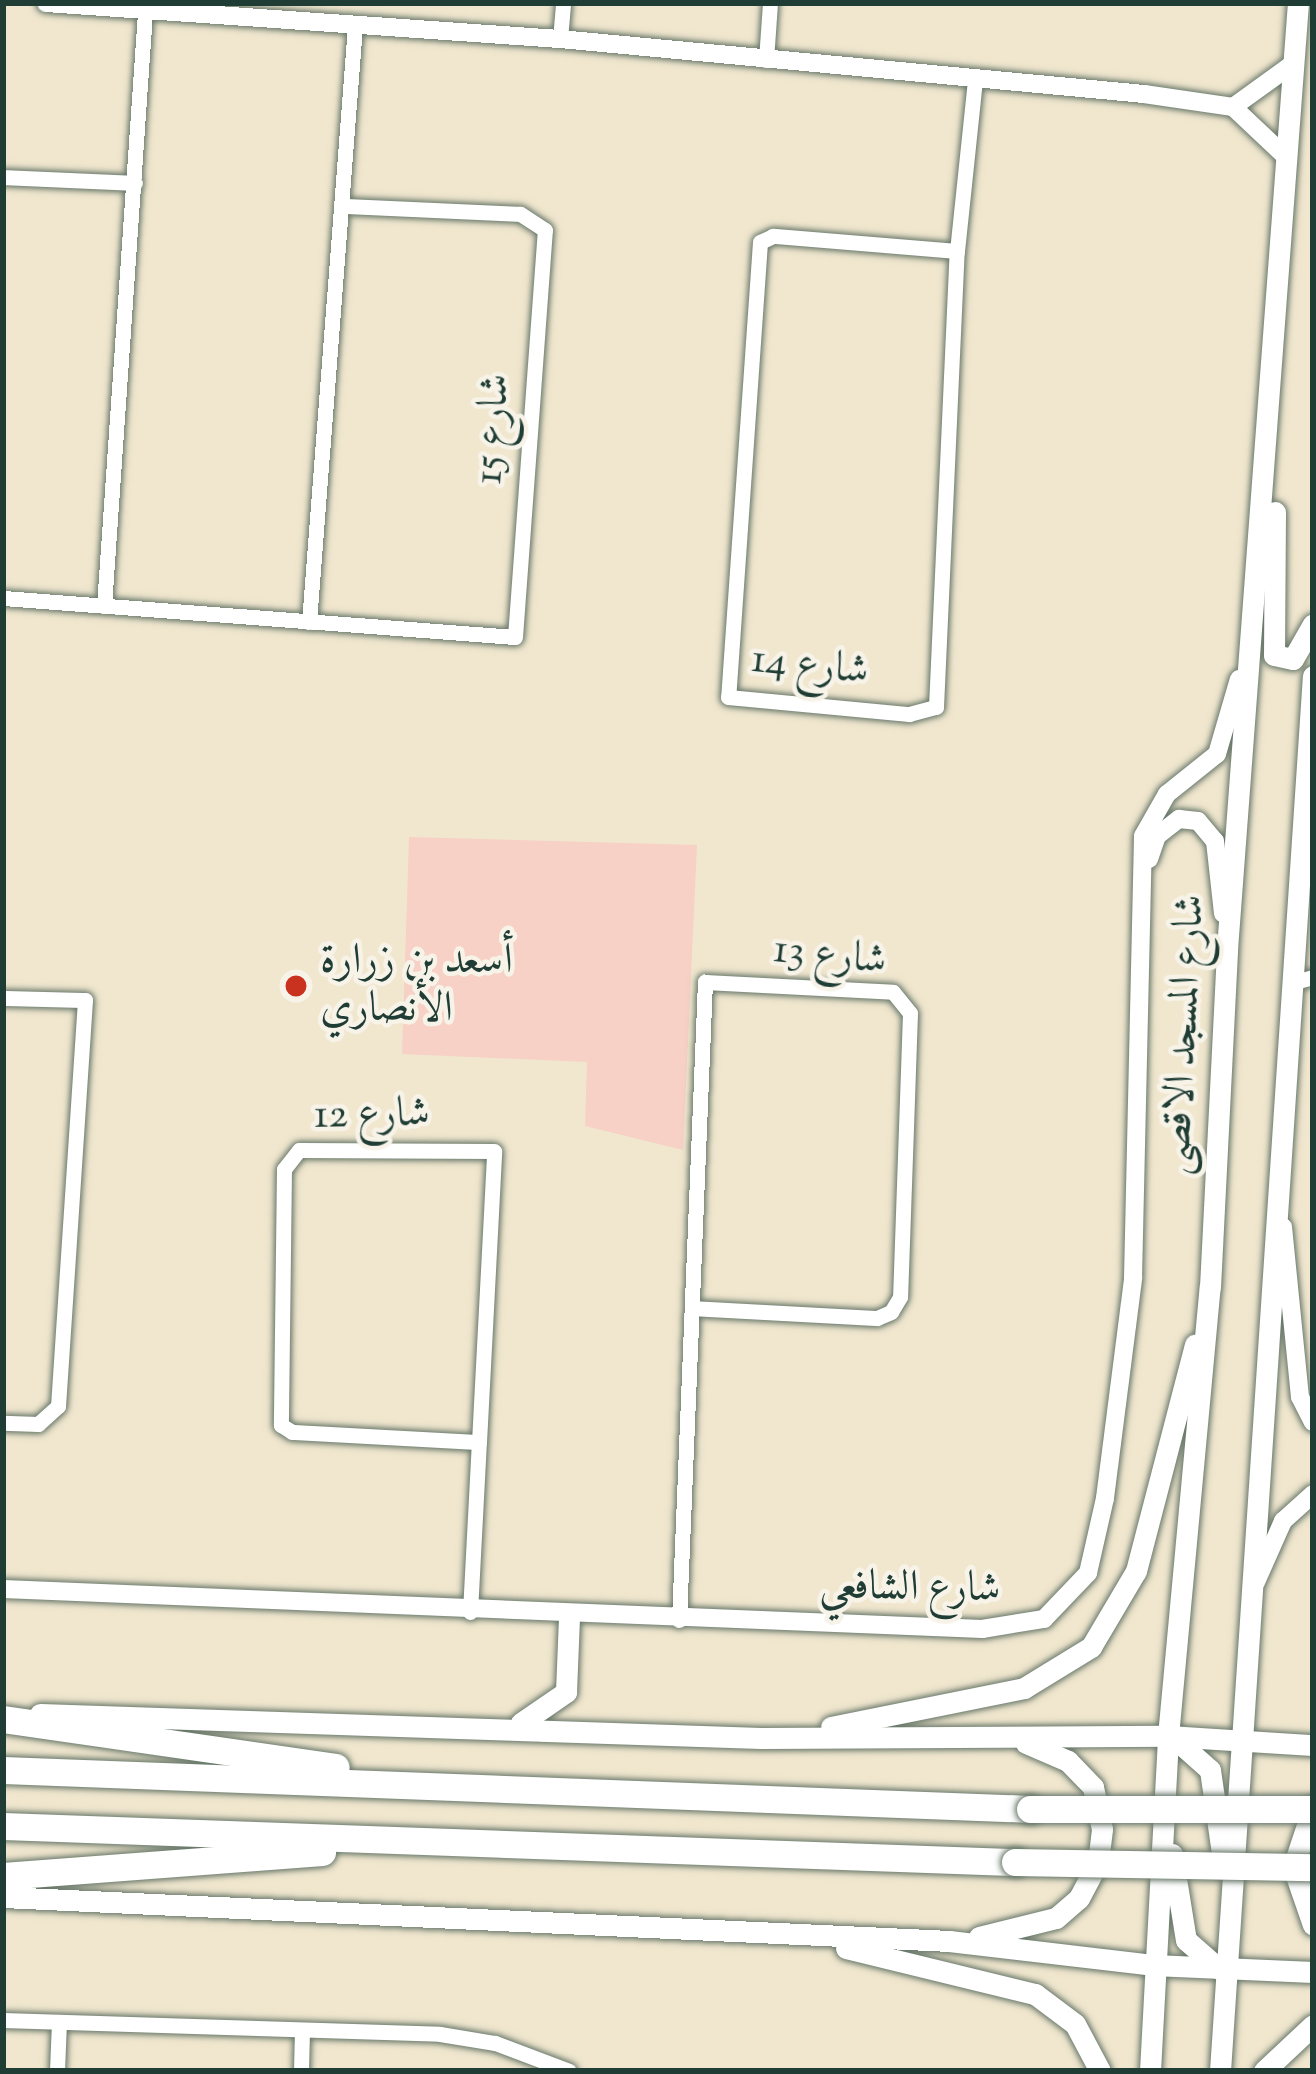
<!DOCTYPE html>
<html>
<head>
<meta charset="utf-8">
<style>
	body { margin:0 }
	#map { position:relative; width:1316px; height:2074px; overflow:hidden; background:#f1e7cf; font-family:"Sorts Mill Goudy",Amiri,serif }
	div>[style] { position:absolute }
	.built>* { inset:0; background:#f7d1c6 }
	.roads { filter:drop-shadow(0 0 3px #68786a) drop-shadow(0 0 3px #68786a) }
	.minor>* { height:15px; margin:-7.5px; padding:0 7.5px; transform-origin:7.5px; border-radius:7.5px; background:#fff }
	.tertiary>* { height:18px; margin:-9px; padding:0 9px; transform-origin:9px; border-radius:9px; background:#fff }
	.secondary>* { height:21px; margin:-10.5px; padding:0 10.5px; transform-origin:10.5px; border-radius:10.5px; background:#fff }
	.motorway>* { height:27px; margin:-13.5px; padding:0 13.5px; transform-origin:13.5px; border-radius:13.5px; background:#fff }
	.bridges { filter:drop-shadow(0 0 3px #68786a) drop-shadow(0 0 3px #68786a) }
	.motorway-bridge>* { height:27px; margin:-13.5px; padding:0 13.5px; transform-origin:13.5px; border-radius:13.5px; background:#fff }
	.dots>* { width:33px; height:33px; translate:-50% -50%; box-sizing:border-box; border:6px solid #f7f3e8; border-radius:50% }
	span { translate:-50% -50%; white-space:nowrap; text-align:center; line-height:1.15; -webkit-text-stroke:9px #f7f3e8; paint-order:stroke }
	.street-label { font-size:42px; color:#1f3d34 }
	.poi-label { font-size:42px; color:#1f3d34 }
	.left { translate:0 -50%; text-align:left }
	.frame { position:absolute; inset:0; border:6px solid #1f3d34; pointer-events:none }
</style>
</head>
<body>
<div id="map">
	<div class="built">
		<i style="clip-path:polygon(409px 837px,697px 845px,683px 1150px,585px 1126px,587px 1062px,402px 1054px)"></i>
	</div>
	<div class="roads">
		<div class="minor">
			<i style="left:560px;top:39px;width:36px;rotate:-85deg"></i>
			<i style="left:766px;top:60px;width:57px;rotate:-86deg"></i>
			<i style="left:3px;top:177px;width:132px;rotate:2.6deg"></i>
			<i style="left:957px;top:251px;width:185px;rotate:-175.3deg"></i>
			<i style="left:773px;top:236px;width:14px;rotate:155deg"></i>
			<i style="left:760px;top:242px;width:456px;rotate:94deg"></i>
			<i style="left:728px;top:697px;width:182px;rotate:5.4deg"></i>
			<i style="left:909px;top:714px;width:28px;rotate:-15deg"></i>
			<i style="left:936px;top:707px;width:456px;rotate:-87.4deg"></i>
			<i style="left:957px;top:251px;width:171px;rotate:-84deg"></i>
			<i style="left:3px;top:598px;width:513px;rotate:4.36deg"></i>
			<i style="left:515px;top:637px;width:408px;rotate:-85.8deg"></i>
			<i style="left:545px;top:230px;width:30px;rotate:-147deg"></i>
			<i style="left:520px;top:214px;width:178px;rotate:-177.4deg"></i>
			<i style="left:104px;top:606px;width:595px;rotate:-86.05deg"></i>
			<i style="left:309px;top:622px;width:598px;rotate:-85.59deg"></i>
			<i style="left:1294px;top:982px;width:20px;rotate:-15deg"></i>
			<i style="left:3px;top:998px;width:82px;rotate:1.4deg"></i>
			<i style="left:85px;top:1000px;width:407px;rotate:93.8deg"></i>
			<i style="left:58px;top:1406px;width:27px;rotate:138deg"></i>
			<i style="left:38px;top:1424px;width:35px;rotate:-178deg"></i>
			<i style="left:470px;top:1612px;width:170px;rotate:-87deg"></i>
			<i style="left:479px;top:1442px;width:291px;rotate:-87deg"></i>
			<i style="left:494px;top:1151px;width:195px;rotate:-179.7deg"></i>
			<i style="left:299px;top:1150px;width:24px;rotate:128deg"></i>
			<i style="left:284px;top:1169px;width:256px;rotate:90.7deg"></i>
			<i style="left:281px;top:1425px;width:13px;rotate:32deg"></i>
			<i style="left:292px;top:1432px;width:187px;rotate:3.1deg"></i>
			<i style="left:679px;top:1620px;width:639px;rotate:-87.67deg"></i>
			<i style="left:705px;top:982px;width:188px;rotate:3deg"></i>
			<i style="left:893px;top:992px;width:27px;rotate:51deg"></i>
			<i style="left:910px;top:1013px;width:284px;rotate:92deg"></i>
			<i style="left:900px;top:1297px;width:17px;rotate:121deg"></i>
			<i style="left:891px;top:1312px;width:15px;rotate:157deg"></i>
			<i style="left:877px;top:1318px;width:184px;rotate:-176.9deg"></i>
			<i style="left:3px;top:2020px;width:437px;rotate:1.8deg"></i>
			<i style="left:440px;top:2034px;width:56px;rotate:9.3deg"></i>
			<i style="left:495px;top:2043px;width:79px;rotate:20.7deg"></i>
			<i style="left:57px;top:2071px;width:49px;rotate:-87.7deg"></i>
			<i style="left:301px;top:2071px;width:41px;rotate:-88.6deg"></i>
		</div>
		<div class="tertiary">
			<i style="left:46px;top:3px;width:515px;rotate:4.01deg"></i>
			<i style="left:560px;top:39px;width:587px;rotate:5.38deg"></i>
			<i style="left:1144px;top:94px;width:90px;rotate:8.3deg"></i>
			<i style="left:1233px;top:107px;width:70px;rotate:43.3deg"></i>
			<i style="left:1233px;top:107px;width:75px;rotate:-35.8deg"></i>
			<i style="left:1149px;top:859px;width:24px;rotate:-71deg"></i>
			<i style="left:1157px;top:836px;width:28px;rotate:-38deg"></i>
			<i style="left:1179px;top:819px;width:19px;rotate:6deg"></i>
			<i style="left:1198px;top:821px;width:26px;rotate:50deg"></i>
			<i style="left:1215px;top:841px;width:73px;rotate:83.7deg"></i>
			<i style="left:1283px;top:1227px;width:171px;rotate:84.3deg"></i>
			<i style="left:1300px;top:1397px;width:28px;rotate:63deg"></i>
			<i style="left:1256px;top:1582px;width:67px;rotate:-66.1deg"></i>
			<i style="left:1283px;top:1521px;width:40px;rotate:-42deg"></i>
			<i style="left:3px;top:1589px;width:980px;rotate:2.34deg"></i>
			<i style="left:982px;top:1629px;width:63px;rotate:-9.2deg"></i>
			<i style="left:1044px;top:1619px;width:64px;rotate:-46.3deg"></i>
			<i style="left:1088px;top:1573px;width:77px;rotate:-77.2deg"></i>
			<i style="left:1105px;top:1498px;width:222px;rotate:-82.7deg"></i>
			<i style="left:1133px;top:1278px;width:442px;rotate:-88.7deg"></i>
			<i style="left:1143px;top:836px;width:48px;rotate:-60.3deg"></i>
			<i style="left:1167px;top:794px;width:64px;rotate:-38.7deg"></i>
			<i style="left:1217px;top:754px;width:78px;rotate:-73.7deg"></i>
		</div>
		<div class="secondary">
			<i style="left:1275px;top:512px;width:143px;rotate:90.4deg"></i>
			<i style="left:1274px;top:655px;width:19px;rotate:12deg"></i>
			<i style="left:1293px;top:659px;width:40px;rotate:-60.3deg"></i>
			<i style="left:40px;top:1714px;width:721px;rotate:1.91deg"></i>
			<i style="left:761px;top:1738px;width:407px;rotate:-0.3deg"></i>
			<i style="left:1168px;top:1736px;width:145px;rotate:3.6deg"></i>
			<i style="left:521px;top:1723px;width:55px;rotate:-34.6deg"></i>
			<i style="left:566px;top:1692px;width:75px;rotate:-87.7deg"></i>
			<i style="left:831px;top:1727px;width:197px;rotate:-11.4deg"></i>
			<i style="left:1024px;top:1688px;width:79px;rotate:-31.5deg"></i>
			<i style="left:1091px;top:1647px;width:88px;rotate:-59.4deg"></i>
			<i style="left:1136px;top:1571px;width:234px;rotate:-75.4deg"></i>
			<i style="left:1174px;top:1738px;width:48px;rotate:41.6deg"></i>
			<i style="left:1210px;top:1770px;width:98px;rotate:81.8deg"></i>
			<i style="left:1313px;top:1807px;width:63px;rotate:108.4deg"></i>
			<i style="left:1293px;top:1867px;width:61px;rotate:71deg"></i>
			<i style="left:1172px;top:1854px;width:87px;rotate:80.8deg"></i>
			<i style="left:1186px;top:1940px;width:43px;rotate:41.2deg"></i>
			<i style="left:3px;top:1897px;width:947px;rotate:2.66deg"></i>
			<i style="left:949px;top:1941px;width:205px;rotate:6.7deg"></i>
			<i style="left:1153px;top:1965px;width:160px;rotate:2.5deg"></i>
			<i style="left:979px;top:1937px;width:79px;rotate:-13.9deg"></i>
			<i style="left:1056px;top:1918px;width:30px;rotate:-41deg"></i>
			<i style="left:1079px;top:1898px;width:41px;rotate:-62.2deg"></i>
			<i style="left:1098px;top:1862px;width:33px;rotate:-83deg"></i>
			<i style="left:1102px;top:1829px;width:43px;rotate:-102.1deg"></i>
			<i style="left:1093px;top:1787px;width:36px;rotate:-134deg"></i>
			<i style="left:1068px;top:1761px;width:46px;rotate:-156.8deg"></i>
			<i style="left:846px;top:1948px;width:195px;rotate:13.7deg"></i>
			<i style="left:1035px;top:1994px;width:50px;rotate:36.9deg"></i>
			<i style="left:1075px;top:2024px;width:53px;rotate:62deg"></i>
			<i style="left:1150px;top:2071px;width:335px;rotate:-86.9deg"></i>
			<i style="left:1168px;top:1736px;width:451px;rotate:-84.7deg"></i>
			<i style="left:1210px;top:1287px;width:338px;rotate:-87.1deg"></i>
			<i style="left:1227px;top:949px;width:949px;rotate:-85.71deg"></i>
			<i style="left:1220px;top:2071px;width:1398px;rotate:-86.19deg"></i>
			<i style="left:1264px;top:2071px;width:67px;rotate:-43.2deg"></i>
		</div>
		<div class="motorway">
			<i style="left:3px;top:1719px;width:336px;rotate:8.2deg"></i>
			<i style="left:3px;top:1770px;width:1028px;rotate:2.17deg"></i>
			<i style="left:3px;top:1826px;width:1013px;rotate:2.04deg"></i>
			<i style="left:3px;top:1876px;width:320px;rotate:-4.3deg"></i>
		</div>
	</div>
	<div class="bridges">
		<div class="motorway-bridge">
			<i style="left:1030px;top:1809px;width:283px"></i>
			<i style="left:1015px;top:1862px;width:298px;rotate:1deg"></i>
		</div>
	</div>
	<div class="dots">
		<i style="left:296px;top:986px;background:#c8321e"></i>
	</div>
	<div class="street-label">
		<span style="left:494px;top:429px;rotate:-86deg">شارع 15</span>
		<span style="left:810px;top:667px;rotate:6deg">شارع 14</span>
		<span style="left:830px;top:957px;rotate:6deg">شارع 13</span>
		<span style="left:1185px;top:1035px;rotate:-87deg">شارع المسجد الاقصى</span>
		<span style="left:372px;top:1116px;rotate:-1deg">شارع 12</span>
		<span style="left:910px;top:1589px;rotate:1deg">شارع الشافعي</span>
	</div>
	<div class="poi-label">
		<span class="left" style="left:320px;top:986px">أسعد بن زرارة<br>الأنصاري</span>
	</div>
	<div class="frame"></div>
</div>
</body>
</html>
